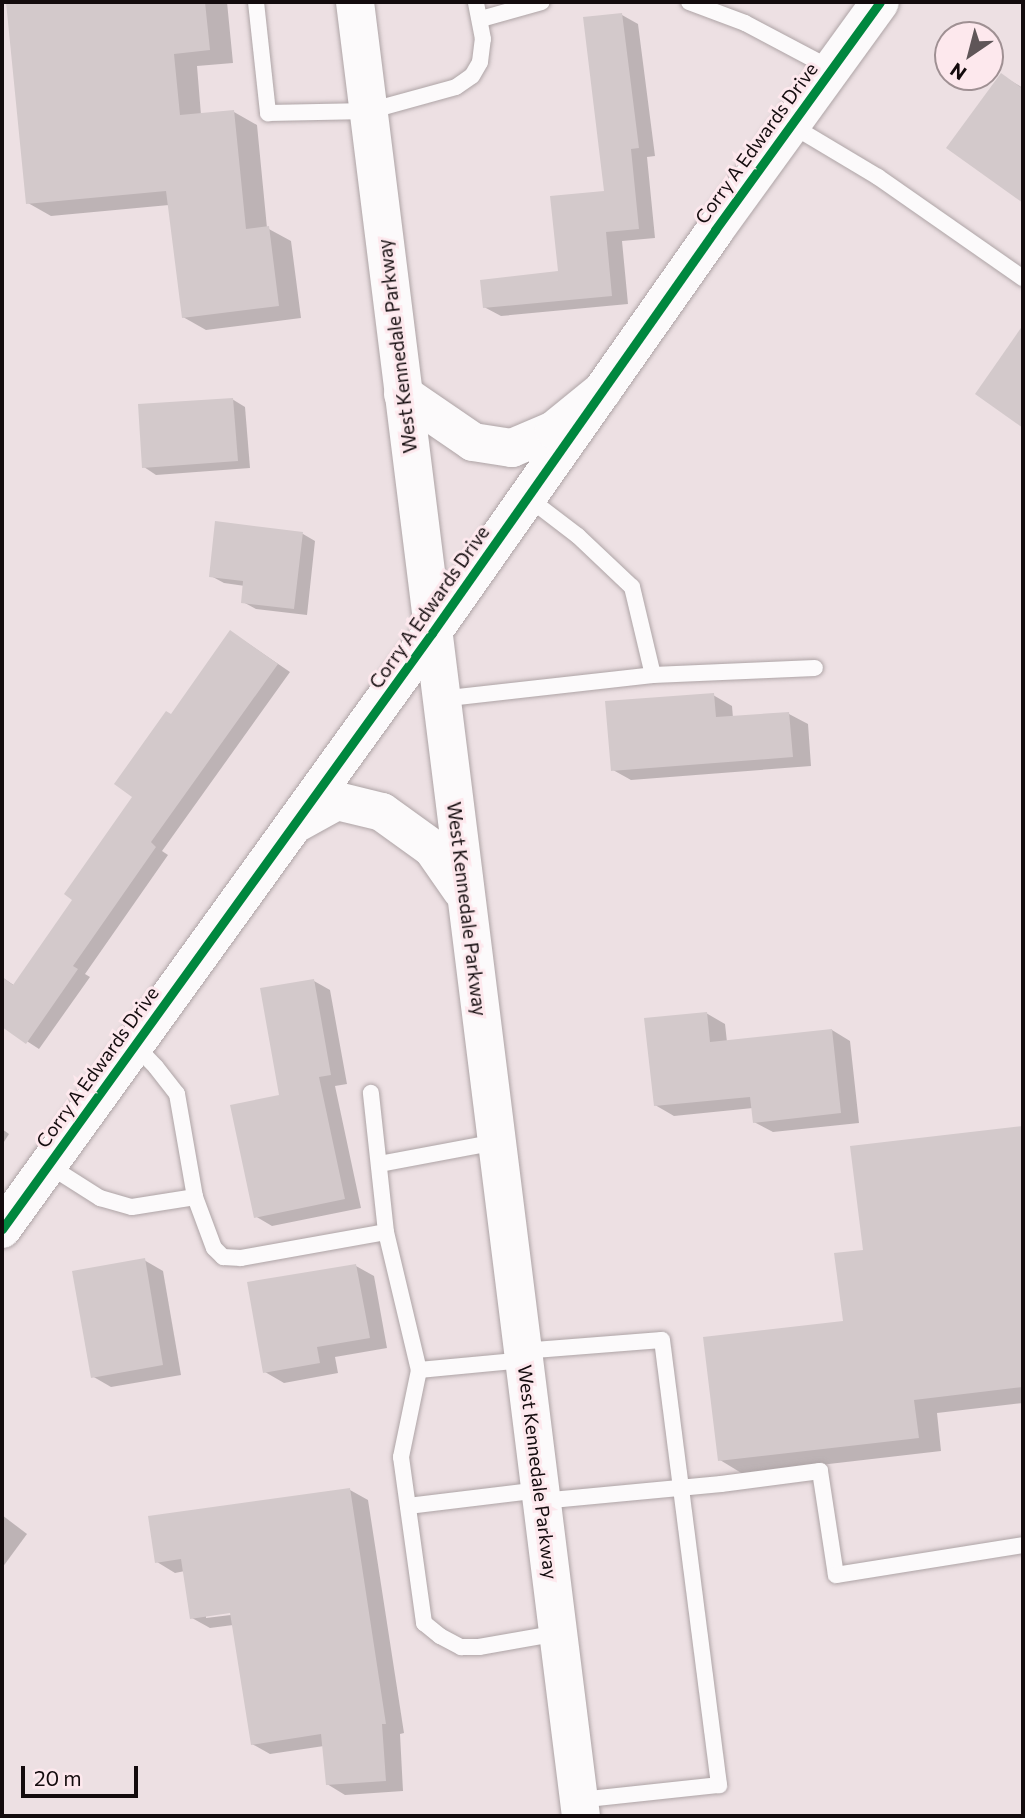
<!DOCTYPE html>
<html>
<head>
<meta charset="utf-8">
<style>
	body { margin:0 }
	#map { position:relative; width:1025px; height:1818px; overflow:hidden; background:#ede0e3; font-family:Commissioner,sans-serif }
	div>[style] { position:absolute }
	.shadow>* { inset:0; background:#0003 }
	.building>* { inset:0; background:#d3c9cb }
	.roads { filter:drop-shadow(0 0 2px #aea4a6) drop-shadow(0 0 2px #aea4a6) }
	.service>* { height:16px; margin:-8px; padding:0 8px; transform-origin:8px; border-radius:8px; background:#fcfafb }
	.tertiary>* { height:38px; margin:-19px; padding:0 19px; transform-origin:19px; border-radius:19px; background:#fcfafb }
	.primary>* { height:38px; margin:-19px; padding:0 19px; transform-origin:19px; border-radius:19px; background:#fcfafb }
	.cycleway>* { height:9px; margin:-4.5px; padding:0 4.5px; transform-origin:4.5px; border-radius:4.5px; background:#00873e }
	span { translate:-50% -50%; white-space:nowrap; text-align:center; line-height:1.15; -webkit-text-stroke:6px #fde8ed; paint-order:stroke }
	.street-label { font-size:19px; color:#130b0d }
	.frame { position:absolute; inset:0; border:4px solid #130b0d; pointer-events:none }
	.north { position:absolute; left:934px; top:21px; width:70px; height:70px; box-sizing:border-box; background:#fde8ed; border:2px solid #9f9093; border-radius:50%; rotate:215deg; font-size:19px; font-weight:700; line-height:28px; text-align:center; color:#130b0d }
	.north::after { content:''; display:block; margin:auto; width:24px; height:32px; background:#5f5658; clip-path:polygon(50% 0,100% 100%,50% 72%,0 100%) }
	.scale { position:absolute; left:21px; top:1766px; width:117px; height:32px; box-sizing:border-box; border:4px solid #130b0d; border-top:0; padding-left:9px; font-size:21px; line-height:24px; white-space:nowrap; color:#130b0d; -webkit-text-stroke:5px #fde8ed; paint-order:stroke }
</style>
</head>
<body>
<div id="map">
	<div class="shadow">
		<i style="clip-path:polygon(8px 2px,227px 2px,233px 63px,197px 66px,201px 115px,234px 112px,257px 125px,267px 228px,291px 241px,301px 318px,206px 330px,183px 317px,169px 205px,51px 216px,28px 203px)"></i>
		<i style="clip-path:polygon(622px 15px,638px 24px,655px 156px,647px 157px,655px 238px,622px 241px,628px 304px,501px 316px,484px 307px,560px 273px,606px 192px)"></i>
		<i style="clip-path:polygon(1001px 75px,1023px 88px,1023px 200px,948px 147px)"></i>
		<i style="clip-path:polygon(232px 399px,245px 407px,250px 468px,156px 475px,144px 467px)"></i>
		<i style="clip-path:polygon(217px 523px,303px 534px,315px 541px,307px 615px,256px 609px,243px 602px,245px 586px,224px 583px,211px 576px)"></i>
		<i style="clip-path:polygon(243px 640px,290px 672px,162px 851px,168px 855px,85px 974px,90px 977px,39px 1049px,2px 1025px,2px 977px,15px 986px,75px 900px,135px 796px,172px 716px)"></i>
		<i style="clip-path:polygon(713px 695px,732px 706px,733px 718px,789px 714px,808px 724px,811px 766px,631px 780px,613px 770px)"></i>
		<i style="clip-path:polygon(314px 981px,330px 990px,347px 1084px,335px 1086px,361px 1208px,272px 1226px,255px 1216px,281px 1097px)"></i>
		<i style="clip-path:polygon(706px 1013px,725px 1024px,727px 1042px,832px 1030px,850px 1041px,859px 1123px,773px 1132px,754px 1122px,753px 1108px,674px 1116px,655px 1105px)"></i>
		<i style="clip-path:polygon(1023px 1128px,1023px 1403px,937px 1413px,941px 1451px,743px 1474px,720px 1460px,845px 1322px,865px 1251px,852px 1148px)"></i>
		<i style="clip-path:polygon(2px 1129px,9px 1134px,2px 1145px)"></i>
		<i style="clip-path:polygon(144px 1260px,163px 1271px,181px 1375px,111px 1387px,92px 1376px)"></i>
		<i style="clip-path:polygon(356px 1266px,374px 1276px,387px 1348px,335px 1357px,338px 1373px,284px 1383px,265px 1372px)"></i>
		<i style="clip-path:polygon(evenodd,350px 1490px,368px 1500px,404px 1733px,400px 1734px,403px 1791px,345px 1795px,327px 1784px,324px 1746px,270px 1754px,252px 1744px,233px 1625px,210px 1628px,192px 1618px,185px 1571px,175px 1573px,157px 1562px,350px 1490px,238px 1610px,239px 1614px,206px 1618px,206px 1615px,238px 1610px)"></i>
		<i style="clip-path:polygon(2px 1515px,27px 1534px,2px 1568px)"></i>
	</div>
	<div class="building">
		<i style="clip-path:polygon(6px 2px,205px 2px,210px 50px,174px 54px,180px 115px,234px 110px,246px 229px,269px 226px,279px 306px,182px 318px,166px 191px,26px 204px)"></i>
		<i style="clip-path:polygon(622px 13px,639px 148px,631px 149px,639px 229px,606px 232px,612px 296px,483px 308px,480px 280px,558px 271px,550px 196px,604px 191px,583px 17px)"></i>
		<i style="clip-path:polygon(1001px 73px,1023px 89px,1023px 203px,946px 148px)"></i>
		<i style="clip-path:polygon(1023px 325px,1023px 428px,975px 394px)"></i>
		<i style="clip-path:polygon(233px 398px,238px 461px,142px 468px,138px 404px)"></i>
		<i style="clip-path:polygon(215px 521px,303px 532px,294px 609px,241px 603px,243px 581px,209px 577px)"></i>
		<i style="clip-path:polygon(230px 630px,278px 664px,151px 842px,156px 847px,73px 966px,78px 969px,26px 1044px,2px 1027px,2px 977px,13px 985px,72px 900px,64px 894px,132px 797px,114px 784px,166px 711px,171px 714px)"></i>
		<i style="clip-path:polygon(714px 693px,716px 717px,789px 712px,793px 757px,611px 771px,605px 701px)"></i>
		<i style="clip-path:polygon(314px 979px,331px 1075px,319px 1077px,345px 1199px,254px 1218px,230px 1105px,279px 1095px,260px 988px)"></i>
		<i style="clip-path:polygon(707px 1012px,710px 1042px,832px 1029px,841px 1113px,753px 1123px,750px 1097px,654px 1106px,644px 1018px)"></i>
		<i style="clip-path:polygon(1023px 1126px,1023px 1387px,914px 1400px,919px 1438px,718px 1461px,703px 1337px,843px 1321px,834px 1253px,863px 1250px,850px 1146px)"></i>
		<i style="clip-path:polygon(145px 1258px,163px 1365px,91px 1378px,72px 1271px)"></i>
		<i style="clip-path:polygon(356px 1264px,370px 1338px,317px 1347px,320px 1363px,263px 1373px,247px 1282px)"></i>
		<i style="clip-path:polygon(350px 1488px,386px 1724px,382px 1724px,386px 1781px,326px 1785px,321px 1734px,251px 1745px,230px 1613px,190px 1619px,181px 1559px,155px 1563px,148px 1516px)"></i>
	</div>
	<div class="roads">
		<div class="service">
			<i style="left:256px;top:2px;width:112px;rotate:83.8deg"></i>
			<i style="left:268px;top:113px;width:101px;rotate:-1.1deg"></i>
			<i style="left:369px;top:111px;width:90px;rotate:-15.4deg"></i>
			<i style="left:456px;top:87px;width:19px;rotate:-35deg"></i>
			<i style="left:472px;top:76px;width:16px;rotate:-60deg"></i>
			<i style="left:480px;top:62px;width:23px;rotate:-83deg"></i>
			<i style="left:483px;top:39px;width:38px;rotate:-101deg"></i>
			<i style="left:689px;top:2px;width:60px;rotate:20.6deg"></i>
			<i style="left:745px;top:23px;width:98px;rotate:27.9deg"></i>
			<i style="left:481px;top:19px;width:63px;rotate:-15.6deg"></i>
			<i style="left:791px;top:125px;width:101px;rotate:30.9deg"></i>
			<i style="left:878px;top:177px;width:177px;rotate:34.9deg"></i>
			<i style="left:527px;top:497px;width:64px;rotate:37.4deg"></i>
			<i style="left:578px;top:536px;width:74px;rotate:43.4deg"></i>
			<i style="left:632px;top:587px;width:90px;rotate:76.6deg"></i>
			<i style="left:653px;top:675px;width:162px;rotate:-2.5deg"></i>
			<i style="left:440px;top:699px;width:214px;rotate:-6.4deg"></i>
			<i style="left:380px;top:1164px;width:118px;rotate:-10.7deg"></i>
			<i style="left:48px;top:1165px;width:62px;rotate:32.4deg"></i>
			<i style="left:100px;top:1198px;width:33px;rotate:16deg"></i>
			<i style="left:132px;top:1207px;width:64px;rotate:-9deg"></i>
			<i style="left:195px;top:1197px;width:105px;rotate:-99.9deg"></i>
			<i style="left:177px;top:1094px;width:34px;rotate:-128deg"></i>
			<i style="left:156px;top:1067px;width:30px;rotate:-134deg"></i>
			<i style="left:195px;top:1197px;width:54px;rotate:69.6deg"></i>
			<i style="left:214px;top:1248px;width:13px;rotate:45deg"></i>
			<i style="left:223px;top:1257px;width:18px;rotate:3deg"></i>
			<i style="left:241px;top:1258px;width:147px;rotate:-10.2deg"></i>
			<i style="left:386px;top:1232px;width:140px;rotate:-96.2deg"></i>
			<i style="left:386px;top:1232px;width:142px;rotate:76.6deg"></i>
			<i style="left:419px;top:1370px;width:89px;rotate:101.7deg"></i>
			<i style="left:401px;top:1457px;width:168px;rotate:82.1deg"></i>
			<i style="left:424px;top:1623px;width:21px;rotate:39deg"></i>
			<i style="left:440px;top:1636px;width:24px;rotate:28deg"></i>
			<i style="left:461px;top:1647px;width:18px"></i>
			<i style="left:479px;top:1647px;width:80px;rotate:-10deg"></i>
			<i style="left:522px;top:1351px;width:140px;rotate:-4.5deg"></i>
			<i style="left:662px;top:1340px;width:449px;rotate:82.7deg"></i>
			<i style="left:719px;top:1785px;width:141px;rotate:173.9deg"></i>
			<i style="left:419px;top:1370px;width:105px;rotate:-5.4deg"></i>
			<i style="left:541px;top:1501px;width:181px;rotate:-5.4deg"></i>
			<i style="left:721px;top:1484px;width:100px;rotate:-7.5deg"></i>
			<i style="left:820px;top:1471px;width:105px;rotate:81.3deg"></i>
			<i style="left:836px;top:1575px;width:189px;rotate:-9.1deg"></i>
			<i style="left:408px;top:1506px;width:133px;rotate:-6.9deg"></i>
		</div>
		<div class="tertiary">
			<i style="left:2px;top:1229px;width:735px;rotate:-54.19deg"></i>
			<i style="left:432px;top:633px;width:492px;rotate:-54.9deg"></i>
			<i style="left:715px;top:230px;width:281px;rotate:-54.1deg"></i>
		</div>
		<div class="primary">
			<i style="left:355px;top:2px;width:1828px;rotate:82.9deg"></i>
			<i style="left:403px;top:394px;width:85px;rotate:34.4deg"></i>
			<i style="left:473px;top:442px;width:39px;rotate:9deg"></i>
			<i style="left:512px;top:448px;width:46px;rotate:-23.2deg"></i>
			<i style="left:554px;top:430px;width:63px;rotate:-39.2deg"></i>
			<i style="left:295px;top:824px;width:48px;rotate:-28.7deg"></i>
			<i style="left:337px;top:801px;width:46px;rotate:13.7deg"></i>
			<i style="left:382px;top:812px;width:62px;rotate:35.8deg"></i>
			<i style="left:432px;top:848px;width:52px;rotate:55.1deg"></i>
		</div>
	</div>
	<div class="cycleway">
		<i style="left:2px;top:1229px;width:735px;rotate:-54.19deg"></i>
		<i style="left:432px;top:633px;width:492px;rotate:-54.9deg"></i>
		<i style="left:715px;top:230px;width:281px;rotate:-54.1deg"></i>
	</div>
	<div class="street-label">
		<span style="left:756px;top:143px;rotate:-54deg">Corry A Edwards Drive</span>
		<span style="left:397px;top:346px;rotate:-97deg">West Kennedale Parkway</span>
		<span style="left:429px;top:607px;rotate:-55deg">Corry A Edwards Drive</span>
		<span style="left:467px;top:909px;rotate:83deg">West Kennedale Parkway</span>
		<span style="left:97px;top:1067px;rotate:-54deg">Corry A Edwards Drive</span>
		<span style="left:538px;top:1472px;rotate:83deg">West Kennedale Parkway</span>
	</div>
	<div class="frame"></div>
	<div class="north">N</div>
	<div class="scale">20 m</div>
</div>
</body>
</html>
